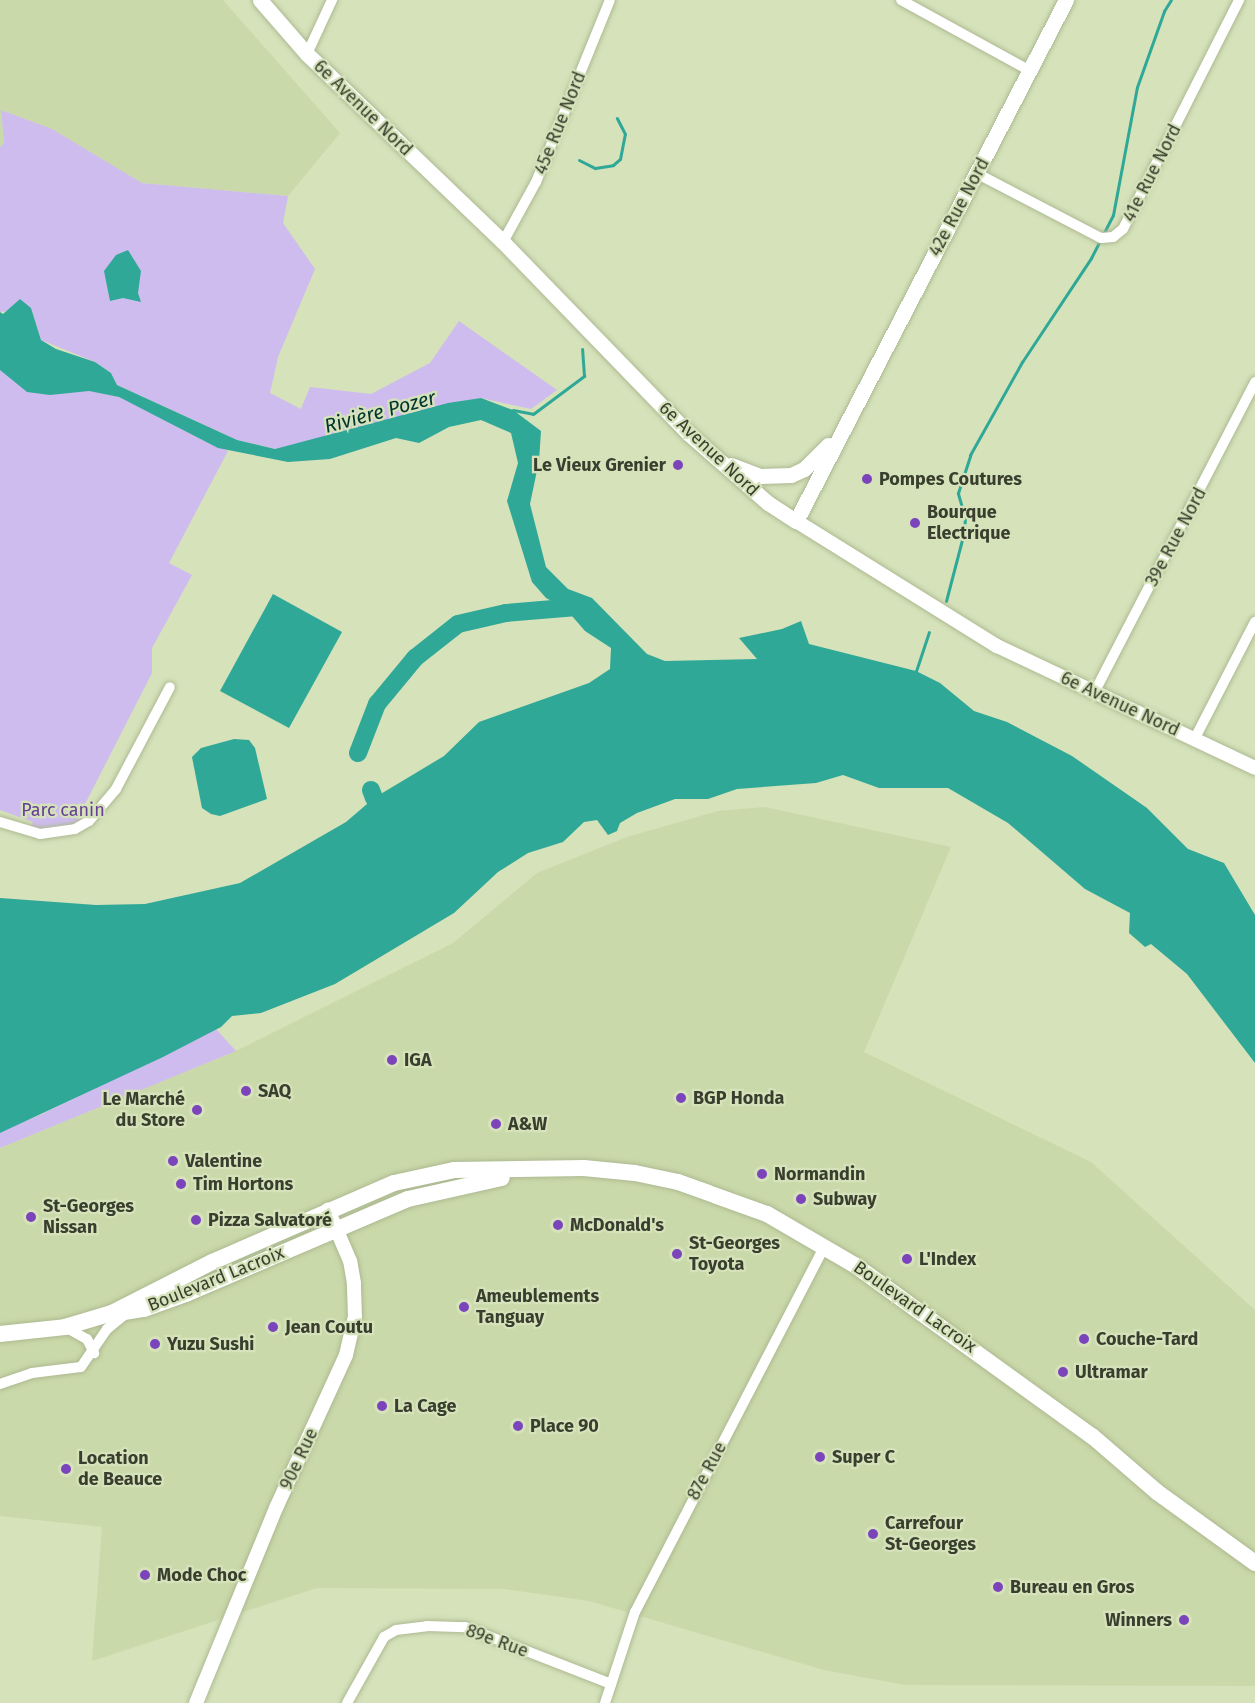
<!DOCTYPE html>
<html>
<head>
<meta charset="utf-8">
<style>
	body { margin:0 }
	#map { position:relative; width:1255px; height:1703px; overflow:hidden; background:#d5e2ba; font-family:"Fira Sans",sans-serif }
	div>[style] { position:absolute }
	.built>* { inset:0; background:#cad9a9 }
	.green>* { inset:0; background:#cfbcee }
	.water>* { inset:0; background:#30a898 }
	.stream>* { height:3px; margin:-1.5px; padding:0 1.5px; transform-origin:1.5px; border-radius:1.5px; background:#30a898 }
	.river>* { height:18px; margin:-9px; padding:0 9px; transform-origin:9px; border-radius:9px; background:#30a898 }
	.roads { filter:drop-shadow(0 0 2px #adb992) drop-shadow(0 0 2px #adb992) }
	.minor>* { height:10px; margin:-5px; padding:0 5px; transform-origin:5px; border-radius:5px; background:#fff }
	.tertiary>* { height:14px; margin:-7px; padding:0 7px; transform-origin:7px; border-radius:7px; background:#fff }
	.secondary>* { height:15px; margin:-7.5px; padding:0 7.5px; transform-origin:7.5px; border-radius:7.5px; background:#fff }
	.primary>* { height:16px; margin:-8px; padding:0 8px; transform-origin:8px; border-radius:8px; background:#fff }
	.dots>* { width:16px; height:16px; translate:-50% -50%; box-sizing:border-box; border:3px solid #d5e2ba; border-radius:50% }
	span { translate:-50% -50%; white-space:nowrap; text-align:center; line-height:1.15; -webkit-text-stroke:4.5px #d5e2ba; paint-order:stroke }
	.street-label { font-size:18px; color:#393e2e }
	.poi-label { font-size:18px; color:#393e2e; font-weight:700 }
	.right { translate:-100% -50%; text-align:right }
	.left { translate:0 -50%; text-align:left }
	.park-label { font-size:18px; color:#664095 }
	.water-label { font-size:20px; color:#003630; font-style:italic }
</style>
</head>
<body>
<div id="map">
	<div class="built">
		<i style="clip-path:polygon(0 0,223px 0,340px 133px,288px 196px,142px 183px,52px 129px,1px 110px,4px 143px,0 147px)"></i>
		<i style="clip-path:polygon(765px 807px,951px 847px,864px 1052px,1091px 1162px,1255px 1310px,1255px 1686px,905px 1685px,824px 1670px,589px 1601px,504px 1589px,317px 1588px,92px 1661px,102px 1527px,0 1516px,0 1148px,236px 1051px,453px 943px,537px 873px,627px 837px,718px 811px)"></i>
	</div>
	<div class="green">
		<i style="clip-path:polygon(1px 110px,52px 129px,142px 183px,288px 196px,283px 223px,315px 269px,278px 357px,270px 393px,301px 409px,310px 387px,371px 394px,430px 363px,459px 321px,557px 390px,531px 409px,481px 398px,276px 449px,237px 440px,117px 385px,111px 373px,95px 362px,41px 340px,31px 308px,0 312px,0 147px,4px 143px)"></i>
		<i style="clip-path:polygon(0 369px,119px 397px,228px 451px,169px 563px,192px 575px,152px 648px,152px 673px,83px 808px,89px 821px,75px 829px,29px 831px,33px 822px,0 810px)"></i>
		<i style="clip-path:polygon(216px 1029px,236px 1051px,0 1148px,0 1130px,38px 1116px)"></i>
	</div>
	<div class="water">
		<i style="clip-path:polygon(128px 250px,141px 271px,138px 293px,141px 302px,123px 298px,110px 301px,104px 271px,116px 255px)"></i>
		<i style="clip-path:polygon(20px 299px,31px 308px,41px 340px,56px 349px,95px 362px,111px 373px,117px 385px,237px 440px,275px 449px,448px 403px,481px 398px,513px 410px,541px 431px,539px 461px,530px 504px,546px 567px,568px 589px,592px 598px,647px 654px,665px 661px,757px 659px,739px 638px,782px 629px,801px 621px,809px 644px,916px 671px,940px 683px,974px 711px,1007px 722px,1072px 756px,1147px 808px,1188px 849px,1224px 863px,1255px 915px,1255px 1063px,1187px 974px,1151px 944px,1145px 947px,1129px 933px,1130px 913px,1085px 889px,1008px 823px,948px 788px,879px 788px,843px 775px,816px 783px,737px 789px,708px 799px,675px 799px,637px 813px,620px 823px,617px 831px,608px 835px,597px 820px,584px 822px,563px 842px,528px 853px,498px 872px,454px 913px,335px 984px,261px 1013px,232px 1016px,221px 1027px,163px 1057px,0 1133px,0 898px,96px 905px,145px 904px,240px 883px,346px 822px,374px 798px,444px 756px,479px 722px,589px 683px,610px 669px,611px 648px,585px 631px,566px 609px,546px 598px,532px 582px,507px 501px,518px 463px,511px 433px,481px 420px,449px 427px,419px 443px,396px 438px,330px 459px,288px 462px,218px 448px,119px 397px,89px 391px,50px 395px,27px 392px,0 370px,0 312px,3px 314px)"></i>
		<i style="clip-path:polygon(273px 594px,342px 632px,289px 728px,220px 691px)"></i>
		<i style="clip-path:polygon(234px 739px,249px 740px,255px 748px,267px 799px,220px 816px,211px 814px,202px 808px,192px 757px,201px 748px)"></i>
	</div>
	<div class="stream">
		<i style="left:579px;top:160px;width:18px;rotate:27deg"></i>
		<i style="left:595px;top:168px;width:18px;rotate:-9deg"></i>
		<i style="left:613px;top:165px;width:9px;rotate:-41deg"></i>
		<i style="left:620px;top:159px;width:25px;rotate:-79deg"></i>
		<i style="left:625px;top:134px;width:18px;rotate:-117deg"></i>
		<i style="left:513px;top:410px;width:20px;rotate:11deg"></i>
		<i style="left:533px;top:414px;width:64px;rotate:-36.7deg"></i>
		<i style="left:584px;top:376px;width:27px;rotate:-94deg"></i>
		<i style="left:946px;top:601px;width:71px;rotate:-75.4deg"></i>
		<i style="left:964px;top:532px;width:14px;rotate:-86deg"></i>
		<i style="left:965px;top:518px;width:26px;rotate:-106deg"></i>
		<i style="left:958px;top:493px;width:40px;rotate:-72deg"></i>
		<i style="left:970px;top:455px;width:107px;rotate:-60.8deg"></i>
		<i style="left:1022px;top:362px;width:125px;rotate:-56.4deg"></i>
		<i style="left:1091px;top:258px;width:48px;rotate:-62.9deg"></i>
		<i style="left:1113px;top:215px;width:130px;rotate:-79.4deg"></i>
		<i style="left:1137px;top:87px;width:81px;rotate:-70.4deg"></i>
		<i style="left:1164px;top:11px;width:13px;rotate:-58deg"></i>
		<i style="left:916px;top:671px;width:41px;rotate:-71.6deg"></i>
	</div>
	<div class="river">
		<i style="left:358px;top:753px;width:53px;rotate:-68.8deg"></i>
		<i style="left:377px;top:704px;width:60px;rotate:-50.4deg"></i>
		<i style="left:415px;top:658px;width:55px;rotate:-38.3deg"></i>
		<i style="left:458px;top:624px;width:49px;rotate:-12.9deg"></i>
		<i style="left:506px;top:613px;width:71px;rotate:-4.8deg"></i>
		<i style="left:371px;top:790px;width:9px;rotate:69deg"></i>
	</div>
	<div class="roads">
		<div class="minor">
			<i style="left:901px;top:0;width:147px;rotate:28.8deg"></i>
			<i style="left:307px;top:54px;width:60px;rotate:-65.2deg"></i>
			<i style="left:976px;top:173px;width:141px;rotate:27.5deg"></i>
			<i style="left:1101px;top:238px;width:12px;rotate:-5deg"></i>
			<i style="left:1113px;top:237px;width:13px;rotate:-39deg"></i>
			<i style="left:1123px;top:229px;width:257px;rotate:-63.1deg"></i>
			<i style="left:503px;top:242px;width:68px;rotate:-61.2deg"></i>
			<i style="left:536px;top:182px;width:196px;rotate:-67.9deg"></i>
			<i style="left:1095px;top:691px;width:348px;rotate:-62.6deg"></i>
			<i style="left:1194px;top:740px;width:133px;rotate:-62.7deg"></i>
			<i style="left:0;top:822px;width:42px;rotate:16.7deg"></i>
			<i style="left:40px;top:834px;width:35px;rotate:-8deg"></i>
			<i style="left:75px;top:829px;width:16px;rotate:-30deg"></i>
			<i style="left:89px;top:821px;width:42px;rotate:-49.8deg"></i>
			<i style="left:116px;top:789px;width:115px;rotate:-62.1deg"></i>
			<i style="left:65px;top:1327px;width:25px;rotate:29deg"></i>
			<i style="left:87px;top:1339px;width:16px;rotate:63deg"></i>
			<i style="left:0;top:1384px;width:34px;rotate:-19deg"></i>
			<i style="left:32px;top:1373px;width:49px;rotate:-7deg"></i>
			<i style="left:81px;top:1367px;width:46px;rotate:-55.6deg"></i>
			<i style="left:107px;top:1329px;width:26px;rotate:-39deg"></i>
			<i style="left:347px;top:1703px;width:76px;rotate:-60.7deg"></i>
			<i style="left:384px;top:1637px;width:14px;rotate:-30deg"></i>
			<i style="left:396px;top:1630px;width:31px;rotate:-7deg"></i>
			<i style="left:427px;top:1626px;width:38px;rotate:2deg"></i>
			<i style="left:465px;top:1627px;width:157px;rotate:21.3deg"></i>
			<i style="left:605px;top:1703px;width:96px;rotate:-71.8deg"></i>
			<i style="left:635px;top:1612px;width:411px;rotate:-62.6deg"></i>
		</div>
		<div class="tertiary">
			<i style="left:796px;top:521px;width:237px;rotate:31.9deg"></i>
			<i style="left:997px;top:646px;width:285px;rotate:25.3deg"></i>
			<i style="left:196px;top:1703px;width:211px;rotate:-67.7deg"></i>
			<i style="left:276px;top:1508px;width:168px;rotate:-65.4deg"></i>
			<i style="left:346px;top:1355px;width:39px;rotate:-77deg"></i>
			<i style="left:355px;top:1317px;width:34px;rotate:-92deg"></i>
			<i style="left:354px;top:1283px;width:22px;rotate:-100deg"></i>
			<i style="left:350px;top:1261px;width:56px;rotate:-113.3deg"></i>
		</div>
		<div class="secondary">
			<i style="left:260px;top:0;width:72px;rotate:49deg"></i>
			<i style="left:307px;top:54px;width:272px;rotate:43.8deg"></i>
			<i style="left:503px;top:242px;width:266px;rotate:45.9deg"></i>
			<i style="left:688px;top:433px;width:106px;rotate:41.2deg"></i>
			<i style="left:768px;top:503px;width:33px;rotate:33deg"></i>
			<i style="left:796px;top:521px;width:587px;rotate:-62.61deg"></i>
			<i style="left:731px;top:465px;width:31px;rotate:21deg"></i>
			<i style="left:760px;top:476px;width:31px;rotate:-2deg"></i>
			<i style="left:791px;top:475px;width:14px;rotate:-25deg"></i>
			<i style="left:804px;top:469px;width:34px;rotate:-45deg"></i>
		</div>
		<div class="primary">
			<i style="left:118px;top:1313px;width:26px;rotate:-9deg"></i>
			<i style="left:144px;top:1309px;width:45px;rotate:-19.7deg"></i>
			<i style="left:186px;top:1294px;width:241px;rotate:-23.2deg"></i>
			<i style="left:408px;top:1199px;width:96px;rotate:-12.6deg"></i>
			<i style="left:0;top:1334px;width:65px;rotate:-6.1deg"></i>
			<i style="left:65px;top:1327px;width:49px;rotate:-16.6deg"></i>
			<i style="left:112px;top:1313px;width:112px;rotate:-27deg"></i>
			<i style="left:212px;top:1262px;width:198px;rotate:-23.5deg"></i>
			<i style="left:394px;top:1183px;width:61px;rotate:-12.2deg"></i>
			<i style="left:454px;top:1170px;width:130px;rotate:-0.9deg"></i>
			<i style="left:584px;top:1168px;width:51px;rotate:5.6deg"></i>
			<i style="left:635px;top:1173px;width:44px;rotate:11.8deg"></i>
			<i style="left:678px;top:1182px;width:95px;rotate:19.8deg"></i>
			<i style="left:767px;top:1214px;width:103px;rotate:30.3deg"></i>
			<i style="left:856px;top:1266px;width:291px;rotate:35.8deg"></i>
			<i style="left:1092px;top:1436px;width:86px;rotate:40.7deg"></i>
			<i style="left:1157px;top:1492px;width:121px;rotate:35.9deg"></i>
		</div>
	</div>
	<div class="dots">
		<i style="left:678px;top:465px;background:#7c44bb"></i>
		<i style="left:867px;top:479px;background:#7c44bb"></i>
		<i style="left:915px;top:523px;background:#7c44bb"></i>
		<i style="left:392px;top:1060px;background:#7c44bb"></i>
		<i style="left:246px;top:1091px;background:#7c44bb"></i>
		<i style="left:681px;top:1098px;background:#7c44bb"></i>
		<i style="left:197px;top:1110px;background:#7c44bb"></i>
		<i style="left:496px;top:1124px;background:#7c44bb"></i>
		<i style="left:173px;top:1161px;background:#7c44bb"></i>
		<i style="left:762px;top:1174px;background:#7c44bb"></i>
		<i style="left:181px;top:1184px;background:#7c44bb"></i>
		<i style="left:801px;top:1199px;background:#7c44bb"></i>
		<i style="left:31px;top:1217px;background:#7c44bb"></i>
		<i style="left:196px;top:1220px;background:#7c44bb"></i>
		<i style="left:558px;top:1225px;background:#7c44bb"></i>
		<i style="left:677px;top:1254px;background:#7c44bb"></i>
		<i style="left:907px;top:1259px;background:#7c44bb"></i>
		<i style="left:464px;top:1307px;background:#7c44bb"></i>
		<i style="left:273px;top:1327px;background:#7c44bb"></i>
		<i style="left:1084px;top:1339px;background:#7c44bb"></i>
		<i style="left:155px;top:1344px;background:#7c44bb"></i>
		<i style="left:1063px;top:1372px;background:#7c44bb"></i>
		<i style="left:382px;top:1406px;background:#7c44bb"></i>
		<i style="left:518px;top:1426px;background:#7c44bb"></i>
		<i style="left:820px;top:1457px;background:#7c44bb"></i>
		<i style="left:66px;top:1469px;background:#7c44bb"></i>
		<i style="left:873px;top:1534px;background:#7c44bb"></i>
		<i style="left:145px;top:1575px;background:#7c44bb"></i>
		<i style="left:998px;top:1587px;background:#7c44bb"></i>
		<i style="left:1184px;top:1620px;background:#7c44bb"></i>
	</div>
	<div class="street-label">
		<span style="left:363px;top:108px;rotate:44deg">6e Avenue Nord</span>
		<span style="left:560px;top:123px;rotate:-68deg">45e Rue Nord</span>
		<span style="left:1152px;top:173px;rotate:-63deg">41e Rue Nord</span>
		<span style="left:959px;top:207px;rotate:-62deg">42e Rue Nord</span>
		<span style="left:709px;top:449px;rotate:43deg">6e Avenue Nord</span>
		<span style="left:1176px;top:537px;rotate:-62deg">39e Rue Nord</span>
		<span style="left:1120px;top:704px;rotate:25deg">6e Avenue Nord</span>
		<span style="left:216px;top:1279px;rotate:-22deg">Boulevard Lacroix</span>
		<span style="left:915px;top:1307px;rotate:35deg">Boulevard Lacroix</span>
		<span style="left:299px;top:1459px;rotate:-65deg">90e Rue</span>
		<span style="left:707px;top:1471px;rotate:-62deg">87e Rue</span>
		<span style="left:497px;top:1641px;rotate:20deg">89e Rue</span>
	</div>
	<div class="poi-label">
		<span class="right" style="left:666px;top:465px">Le Vieux Grenier</span>
		<span class="left" style="left:879px;top:479px">Pompes Coutures</span>
		<span class="left" style="left:927px;top:523px">Bourque<br>Electrique</span>
		<span class="left" style="left:404px;top:1060px">IGA</span>
		<span class="left" style="left:258px;top:1091px">SAQ</span>
		<span class="left" style="left:693px;top:1098px">BGP Honda</span>
		<span class="right" style="left:185px;top:1110px">Le Marché<br>du Store</span>
		<span class="left" style="left:508px;top:1124px">A&amp;W</span>
		<span class="left" style="left:185px;top:1161px">Valentine</span>
		<span class="left" style="left:774px;top:1174px">Normandin</span>
		<span class="left" style="left:193px;top:1184px">Tim Hortons</span>
		<span class="left" style="left:813px;top:1199px">Subway</span>
		<span class="left" style="left:43px;top:1217px">St-Georges<br>Nissan</span>
		<span class="left" style="left:208px;top:1220px">Pizza Salvatoré</span>
		<span class="left" style="left:570px;top:1225px">McDonald's</span>
		<span class="left" style="left:689px;top:1254px">St-Georges<br>Toyota</span>
		<span class="left" style="left:919px;top:1259px">L'Index</span>
		<span class="left" style="left:476px;top:1307px">Ameublements<br>Tanguay</span>
		<span class="left" style="left:285px;top:1327px">Jean Coutu</span>
		<span class="left" style="left:1096px;top:1339px">Couche-Tard</span>
		<span class="left" style="left:167px;top:1344px">Yuzu Sushi</span>
		<span class="left" style="left:1075px;top:1372px">Ultramar</span>
		<span class="left" style="left:394px;top:1406px">La Cage</span>
		<span class="left" style="left:530px;top:1426px">Place 90</span>
		<span class="left" style="left:832px;top:1457px">Super C</span>
		<span class="left" style="left:78px;top:1469px">Location<br>de Beauce</span>
		<span class="left" style="left:885px;top:1534px">Carrefour<br>St-Georges</span>
		<span class="left" style="left:157px;top:1575px">Mode Choc</span>
		<span class="left" style="left:1010px;top:1587px">Bureau en Gros</span>
		<span class="right" style="left:1172px;top:1620px">Winners</span>
	</div>
	<div class="park-label">
		<span style="left:63px;top:810px">Parc canin</span>
	</div>
	<div class="water-label">
		<span style="left:380px;top:412px;rotate:-15deg">Rivière Pozer</span>
	</div>
</div>
</body>
</html>
